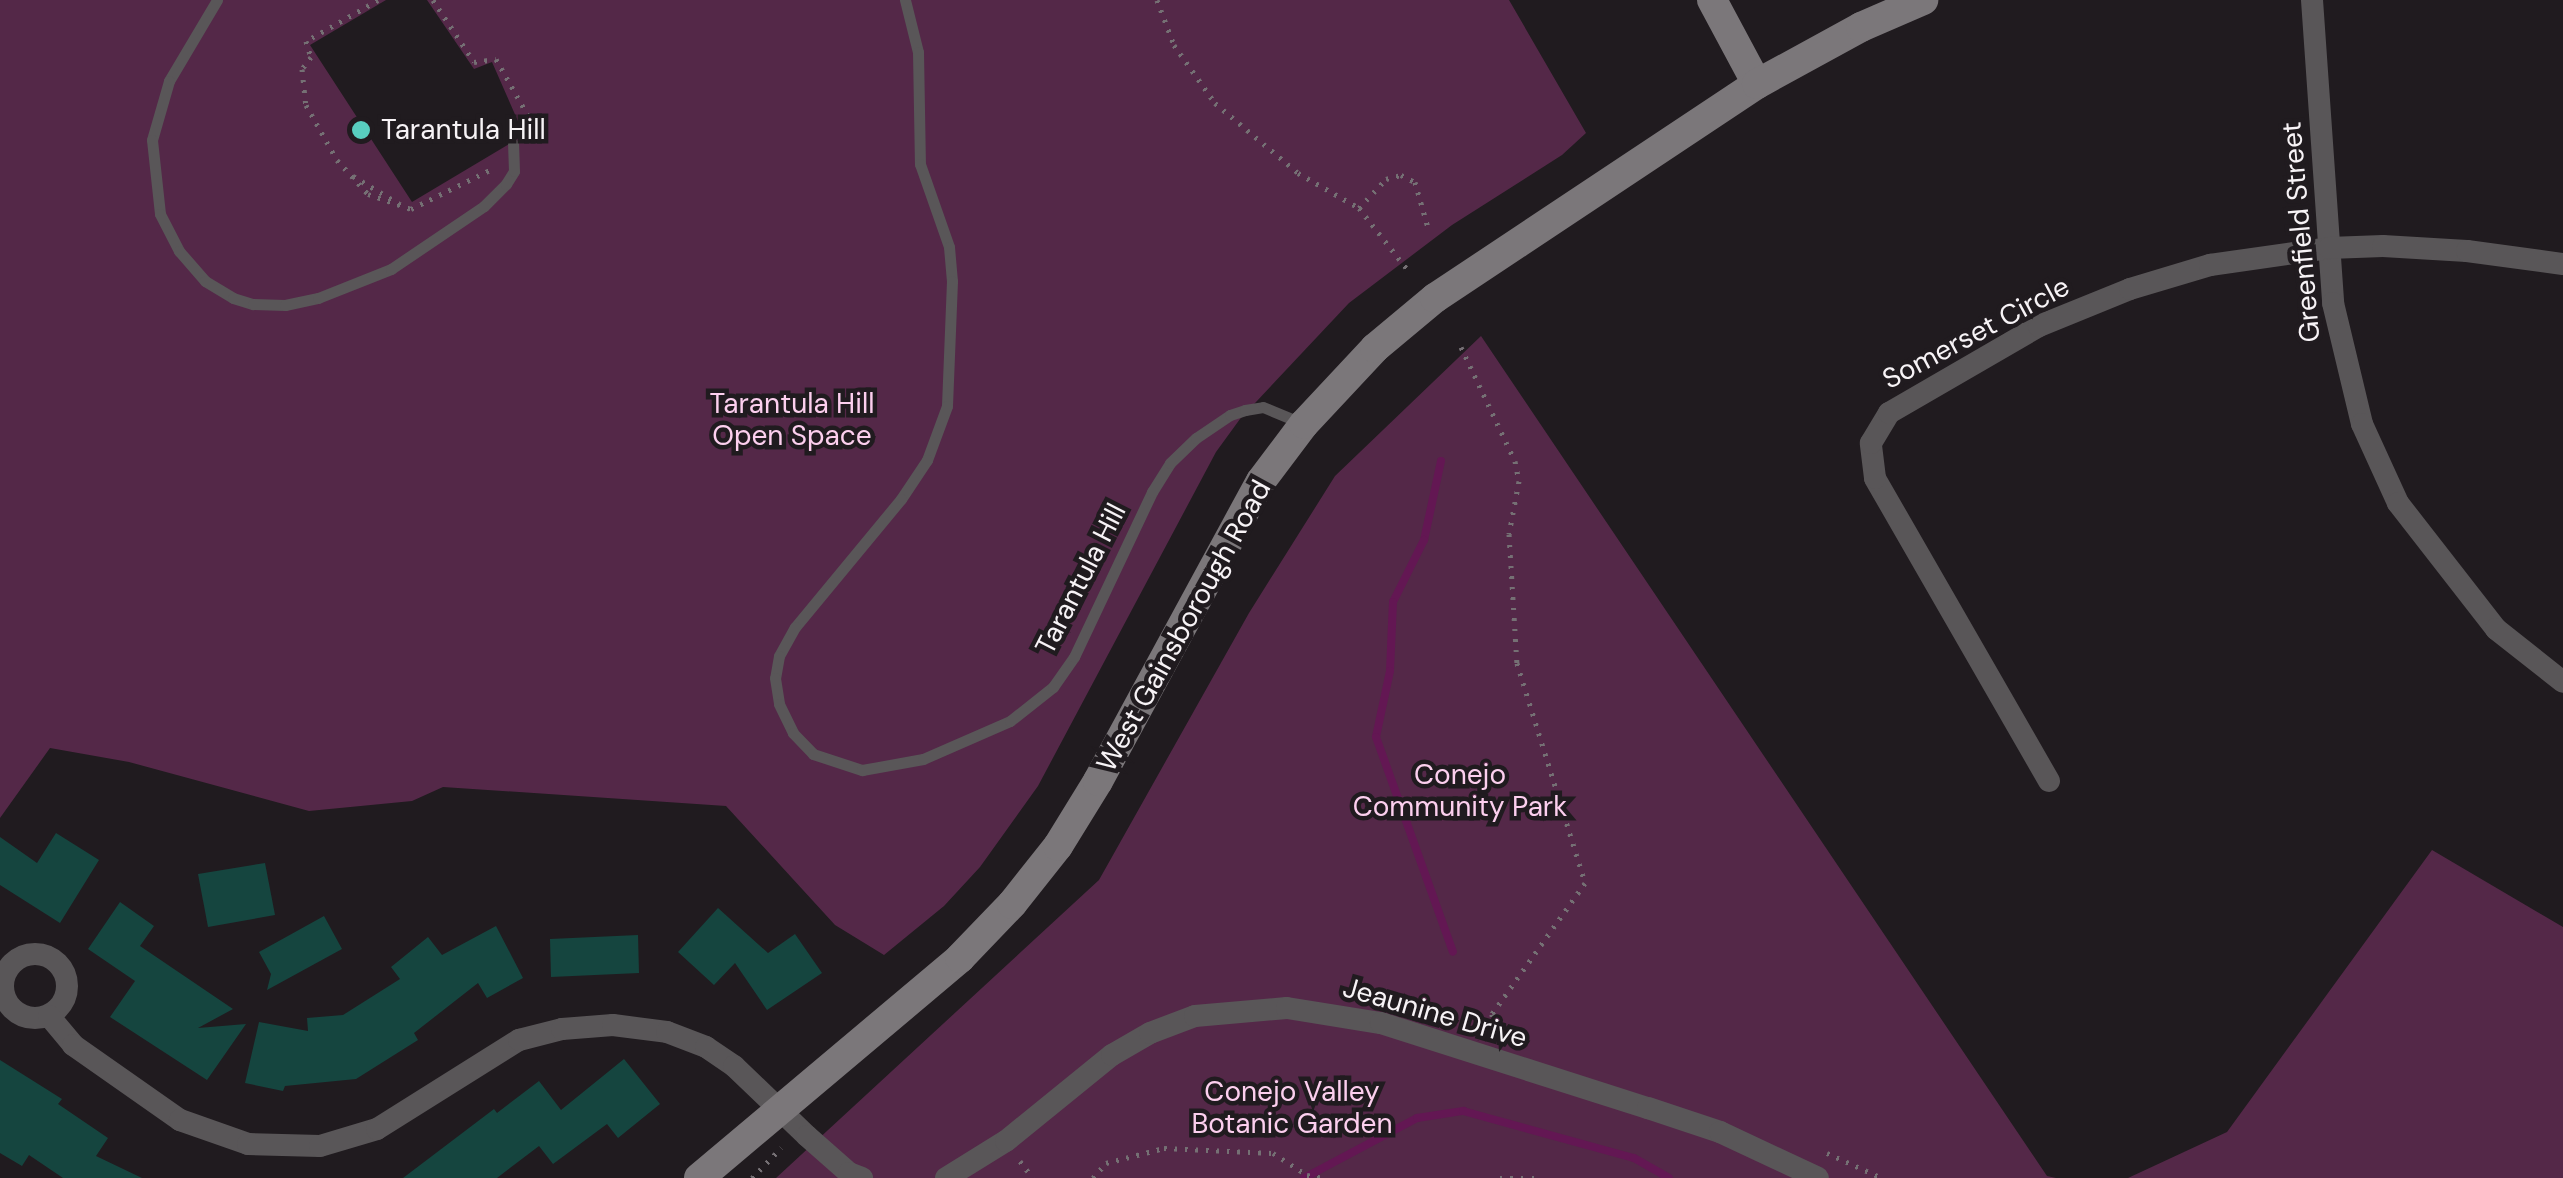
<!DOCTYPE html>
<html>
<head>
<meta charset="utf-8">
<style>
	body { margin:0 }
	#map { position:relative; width:2563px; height:1178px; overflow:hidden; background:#201b1f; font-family:"DM Sans",sans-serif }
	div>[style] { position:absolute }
	.green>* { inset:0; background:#542848 }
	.stream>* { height:8px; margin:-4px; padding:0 4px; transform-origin:4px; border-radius:4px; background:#631753 }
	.building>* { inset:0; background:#15453f }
	.path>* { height:5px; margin-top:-2.5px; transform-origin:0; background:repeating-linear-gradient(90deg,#757074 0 2.5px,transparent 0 10.5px) }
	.lane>* { height:11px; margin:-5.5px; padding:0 5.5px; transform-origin:5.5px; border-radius:5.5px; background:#595658 }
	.street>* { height:22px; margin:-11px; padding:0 11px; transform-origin:11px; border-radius:11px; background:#595658 }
	.street>.ring { margin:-11px; padding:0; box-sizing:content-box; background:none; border:22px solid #595658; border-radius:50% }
	.secondary>* { height:30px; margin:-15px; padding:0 15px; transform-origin:15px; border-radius:15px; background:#7b777a }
	.dots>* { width:28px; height:28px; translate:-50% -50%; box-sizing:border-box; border:5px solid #201b1f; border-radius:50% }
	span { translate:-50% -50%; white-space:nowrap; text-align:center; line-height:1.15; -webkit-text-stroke:9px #201b1f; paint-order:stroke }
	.poi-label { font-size:28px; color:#f7f3f6 }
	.left { translate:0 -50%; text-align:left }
	.street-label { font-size:28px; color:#f7f3f6 }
	.park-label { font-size:28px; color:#fccfee }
</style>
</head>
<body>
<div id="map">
	<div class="green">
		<i style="clip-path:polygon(0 0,386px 0,310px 45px,412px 202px,524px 135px,492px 62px,474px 69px,427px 0,1509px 0,1586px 133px,1562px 155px,1452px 225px,1349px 303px,1240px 419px,1216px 452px,1038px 786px,980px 867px,944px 906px,884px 955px,835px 925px,726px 806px,443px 787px,412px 801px,309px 811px,129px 762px,50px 748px,0 818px)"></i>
		<i style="clip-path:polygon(1481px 336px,2047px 1176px,2056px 1178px,776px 1178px,1099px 880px,1249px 613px,1335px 476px)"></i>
		<i style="clip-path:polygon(2432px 850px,2563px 927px,2563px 1178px,2128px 1178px,2227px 1132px)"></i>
	</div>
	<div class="stream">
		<i style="left:1441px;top:461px;width:81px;rotate:102.1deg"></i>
		<i style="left:1424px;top:540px;width:69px;rotate:116.6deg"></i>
		<i style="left:1393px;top:602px;width:69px;rotate:92.5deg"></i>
		<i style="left:1390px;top:671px;width:67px;rotate:102deg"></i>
		<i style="left:1376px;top:737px;width:228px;rotate:70.3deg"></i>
		<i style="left:1304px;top:1178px;width:128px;rotate:-28deg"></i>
		<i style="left:1417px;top:1118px;width:47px;rotate:-8.7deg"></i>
		<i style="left:1463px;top:1111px;width:177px;rotate:15.4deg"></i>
		<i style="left:1634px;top:1158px;width:40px;rotate:29.7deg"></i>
	</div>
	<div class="building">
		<i style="clip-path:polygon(56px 833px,99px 860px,60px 923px,0 885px,0 837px,37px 863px)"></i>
		<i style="clip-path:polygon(265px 863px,275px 915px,208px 927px,198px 874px)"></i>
		<i style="clip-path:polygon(120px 902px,154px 926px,140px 946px,233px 1009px,198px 1028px,246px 1024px,207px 1080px,110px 1017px,135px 981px,88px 949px)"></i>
		<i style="clip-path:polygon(718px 908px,768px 953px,795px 934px,822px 973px,767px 1010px,735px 963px,714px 985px,678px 952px)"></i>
		<i style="clip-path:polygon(324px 916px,342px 949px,267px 990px,271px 974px,259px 952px)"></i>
		<i style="clip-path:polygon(496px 926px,523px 978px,487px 998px,478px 983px,414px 1033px,418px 1040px,356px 1079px,285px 1086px,283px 1091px,245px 1083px,259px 1022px,308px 1031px,307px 1018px,343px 1015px,400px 979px,391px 967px,428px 937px,442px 955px)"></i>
		<i style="clip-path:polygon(638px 935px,639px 973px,551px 977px,550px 939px)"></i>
		<i style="clip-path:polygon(624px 1059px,660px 1104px,618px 1138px,607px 1124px,553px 1164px,539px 1146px,497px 1178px,403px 1178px,494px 1109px,497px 1113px,539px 1081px,561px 1110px)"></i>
		<i style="clip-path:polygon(0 1060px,62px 1099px,58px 1104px,108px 1138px,96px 1156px,142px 1178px,63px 1178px,29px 1155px,22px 1166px,0 1153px)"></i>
	</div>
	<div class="path">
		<i style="left:378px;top:0;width:83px;rotate:150.3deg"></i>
		<i style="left:306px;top:41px;width:17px;rotate:73deg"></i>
		<i style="left:311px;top:57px;width:15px;rotate:127deg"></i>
		<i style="left:302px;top:69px;width:36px;rotate:84deg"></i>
		<i style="left:306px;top:105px;width:63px;rotate:60.6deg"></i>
		<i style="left:337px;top:160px;width:46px;rotate:47.6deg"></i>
		<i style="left:368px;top:194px;width:46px;rotate:19.2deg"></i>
		<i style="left:411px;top:209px;width:93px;rotate:-26.3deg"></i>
		<i style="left:433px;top:0;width:74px;rotate:56.5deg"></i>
		<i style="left:474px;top:62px;width:22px;rotate:-8deg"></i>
		<i style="left:496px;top:59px;width:69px;rotate:60.5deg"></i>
		<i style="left:530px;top:119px;width:20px;rotate:84deg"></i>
		<i style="left:1157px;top:0;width:48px;rotate:69.3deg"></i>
		<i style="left:1174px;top:45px;width:71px;rotate:54.7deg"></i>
		<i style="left:1215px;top:103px;width:109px;rotate:40.1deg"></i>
		<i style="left:1298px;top:173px;width:70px;rotate:29.8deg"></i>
		<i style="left:1359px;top:208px;width:78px;rotate:51.8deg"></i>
		<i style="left:353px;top:176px;width:58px;rotate:31deg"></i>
		<i style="left:1359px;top:208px;width:40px;rotate:-47deg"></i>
		<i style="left:1386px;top:179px;width:16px;rotate:-15deg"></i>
		<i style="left:1401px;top:175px;width:16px;rotate:27deg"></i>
		<i style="left:1415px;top:182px;width:51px;rotate:74.1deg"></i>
		<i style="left:1461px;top:347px;width:126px;rotate:64.7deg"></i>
		<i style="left:1515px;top:461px;width:20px;rotate:79deg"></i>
		<i style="left:1519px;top:481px;width:54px;rotate:100.7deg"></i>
		<i style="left:1509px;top:534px;width:129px;rotate:86.5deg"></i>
		<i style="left:1517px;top:663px;width:230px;rotate:72.8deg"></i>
		<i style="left:1585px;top:883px;width:161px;rotate:125.4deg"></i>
		<i style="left:1492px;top:1014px;width:16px;rotate:86deg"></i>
		<i style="left:1493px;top:1030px;width:15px;rotate:20deg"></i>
		<i style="left:1827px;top:1153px;width:60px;rotate:24.4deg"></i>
		<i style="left:1020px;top:1161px;width:21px;rotate:53deg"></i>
		<i style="left:752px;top:1178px;width:42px;rotate:-46deg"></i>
		<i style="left:1093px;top:1178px;width:20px;rotate:-49deg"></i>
		<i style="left:1106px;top:1163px;width:60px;rotate:-14.5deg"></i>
		<i style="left:1164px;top:1148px;width:109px;rotate:2.6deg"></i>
		<i style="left:1273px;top:1153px;width:40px;rotate:32.9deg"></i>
		<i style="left:1307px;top:1175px;width:17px;rotate:10deg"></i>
		<i style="left:1500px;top:1178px;width:39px"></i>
	</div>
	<div class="lane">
		<i style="left:217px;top:0;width:94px;rotate:120.7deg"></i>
		<i style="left:169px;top:81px;width:61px;rotate:106.1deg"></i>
		<i style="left:152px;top:140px;width:74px;rotate:83.8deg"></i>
		<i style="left:160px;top:214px;width:42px;rotate:62.8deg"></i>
		<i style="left:179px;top:251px;width:40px;rotate:49deg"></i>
		<i style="left:205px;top:281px;width:33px;rotate:31deg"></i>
		<i style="left:233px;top:298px;width:21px;rotate:17deg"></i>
		<i style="left:253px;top:304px;width:32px;rotate:2deg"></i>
		<i style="left:285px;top:305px;width:34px;rotate:-12deg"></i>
		<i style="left:318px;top:298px;width:79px;rotate:-21.7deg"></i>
		<i style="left:391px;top:269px;width:112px;rotate:-34.1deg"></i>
		<i style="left:484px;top:206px;width:31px;rotate:-45deg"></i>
		<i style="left:506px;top:184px;width:15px;rotate:-58deg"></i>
		<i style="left:514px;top:171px;width:27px;rotate:-92deg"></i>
		<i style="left:905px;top:0;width:54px;rotate:76deg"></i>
		<i style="left:918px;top:52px;width:112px;rotate:89deg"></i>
		<i style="left:920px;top:164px;width:88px;rotate:70.7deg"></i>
		<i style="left:949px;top:247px;width:34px;rotate:85deg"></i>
		<i style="left:952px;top:281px;width:125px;rotate:92.3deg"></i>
		<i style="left:947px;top:406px;width:58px;rotate:110.3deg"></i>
		<i style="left:927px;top:460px;width:47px;rotate:123.7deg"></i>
		<i style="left:901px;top:499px;width:166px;rotate:129.6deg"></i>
		<i style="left:795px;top:627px;width:33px;rotate:119deg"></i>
		<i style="left:779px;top:656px;width:22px;rotate:100deg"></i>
		<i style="left:775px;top:678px;width:26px;rotate:81deg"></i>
		<i style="left:779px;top:704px;width:32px;rotate:64deg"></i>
		<i style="left:793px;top:733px;width:29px;rotate:46deg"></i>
		<i style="left:813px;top:754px;width:52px;rotate:18.1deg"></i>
		<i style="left:862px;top:770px;width:62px;rotate:-10.2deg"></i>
		<i style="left:923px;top:759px;width:95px;rotate:-23.6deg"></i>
		<i style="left:1010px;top:721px;width:55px;rotate:-38.3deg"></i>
		<i style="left:1053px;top:687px;width:37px;rotate:-55deg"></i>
		<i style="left:1074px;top:657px;width:183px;rotate:-64.7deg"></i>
		<i style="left:1152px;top:492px;width:34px;rotate:-58deg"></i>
		<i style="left:1170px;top:463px;width:36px;rotate:-44deg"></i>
		<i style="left:1196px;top:438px;width:41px;rotate:-34.1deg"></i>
		<i style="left:1230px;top:415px;width:16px;rotate:-18deg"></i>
		<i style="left:1245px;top:410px;width:18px;rotate:-9deg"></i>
		<i style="left:1263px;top:407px;width:44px;rotate:22.5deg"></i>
	</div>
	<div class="street">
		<i style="left:2312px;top:0;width:304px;rotate:86deg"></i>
		<i style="left:2333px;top:303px;width:124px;rotate:76.5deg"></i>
		<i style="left:2362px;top:424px;width:87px;rotate:65.5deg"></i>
		<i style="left:2398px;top:503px;width:160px;rotate:52.1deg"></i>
		<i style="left:2496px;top:629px;width:85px;rotate:38.3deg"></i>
		<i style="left:2049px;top:781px;width:349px;rotate:-119.9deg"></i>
		<i style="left:1875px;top:478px;width:35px;rotate:-97deg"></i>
		<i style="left:1871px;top:443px;width:35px;rotate:-59deg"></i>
		<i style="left:1889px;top:413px;width:173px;rotate:-30.1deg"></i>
		<i style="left:2039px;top:326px;width:98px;rotate:-22.1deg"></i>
		<i style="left:2130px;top:289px;width:84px;rotate:-16.7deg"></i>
		<i style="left:2210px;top:265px;width:120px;rotate:-8.1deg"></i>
		<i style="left:2329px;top:248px;width:54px;rotate:-2.1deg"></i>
		<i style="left:2383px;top:246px;width:84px;rotate:3.4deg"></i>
		<i style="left:2467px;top:251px;width:97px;rotate:7.7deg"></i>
		<i class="ring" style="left:3px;top:954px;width:42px;height:42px"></i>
		<i style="left:49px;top:1016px;width:38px;rotate:50deg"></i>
		<i style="left:73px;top:1045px;width:131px;rotate:35deg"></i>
		<i style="left:180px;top:1120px;width:72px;rotate:19.4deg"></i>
		<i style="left:248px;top:1144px;width:72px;rotate:1.6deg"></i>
		<i style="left:320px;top:1146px;width:59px;rotate:-16.6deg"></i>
		<i style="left:377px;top:1129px;width:168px;rotate:-32.1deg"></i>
		<i style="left:519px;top:1040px;width:44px;rotate:-14.3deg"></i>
		<i style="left:562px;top:1029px;width:51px;rotate:-4.5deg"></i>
		<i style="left:613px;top:1025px;width:54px;rotate:7.4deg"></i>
		<i style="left:667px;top:1032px;width:42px;rotate:21deg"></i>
		<i style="left:706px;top:1047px;width:34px;rotate:34deg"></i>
		<i style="left:734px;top:1066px;width:101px;rotate:43.8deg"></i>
		<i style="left:807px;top:1136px;width:56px;rotate:41.4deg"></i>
		<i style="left:849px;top:1173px;width:14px;rotate:21deg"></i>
		<i style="left:946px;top:1178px;width:70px;rotate:-31.7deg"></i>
		<i style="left:1006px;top:1141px;width:136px;rotate:-39.1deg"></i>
		<i style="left:1112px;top:1055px;width:44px;rotate:-30.1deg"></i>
		<i style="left:1150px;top:1033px;width:48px;rotate:-20.7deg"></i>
		<i style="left:1195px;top:1016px;width:92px;rotate:-5deg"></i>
		<i style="left:1287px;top:1008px;width:95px;rotate:9.1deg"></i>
		<i style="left:1381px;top:1023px;width:280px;rotate:17.7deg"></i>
		<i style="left:1648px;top:1108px;width:76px;rotate:18.4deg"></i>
		<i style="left:1720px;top:1132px;width:108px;rotate:25.1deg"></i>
	</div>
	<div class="secondary">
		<i style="left:1712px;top:0;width:95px;rotate:61.8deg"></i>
		<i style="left:699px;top:1178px;width:341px;rotate:-40.1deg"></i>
		<i style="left:960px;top:958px;width:75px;rotate:-46.1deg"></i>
		<i style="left:1012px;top:904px;width:74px;rotate:-51.6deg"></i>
		<i style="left:1058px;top:846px;width:76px;rotate:-58.4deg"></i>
		<i style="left:1098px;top:781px;width:341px;rotate:-61.5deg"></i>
		<i style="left:1261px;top:481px;width:71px;rotate:-53deg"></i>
		<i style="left:1304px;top:424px;width:104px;rotate:-46.9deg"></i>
		<i style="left:1375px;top:348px;width:78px;rotate:-39.8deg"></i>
		<i style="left:1435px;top:298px;width:387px;rotate:-33.6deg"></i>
		<i style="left:1757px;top:84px;width:119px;rotate:-28.7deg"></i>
		<i style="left:1861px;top:27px;width:68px;rotate:-23.5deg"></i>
	</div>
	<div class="dots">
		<i style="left:361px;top:130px;background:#58cebf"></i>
	</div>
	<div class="poi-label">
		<span class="left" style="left:381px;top:130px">Tarantula Hill</span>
	</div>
	<div class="street-label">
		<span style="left:2301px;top:232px;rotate:-95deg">Greenfield Street</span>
		<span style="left:1976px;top:333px;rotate:-28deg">Somerset Circle</span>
		<span style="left:1081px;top:579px;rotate:-63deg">Tarantula Hill</span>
		<span style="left:1184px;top:626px;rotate:-61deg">West Gainsborough Road</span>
		<span style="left:1435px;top:1013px;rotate:16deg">Jeaunine Drive</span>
	</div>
	<div class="park-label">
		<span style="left:792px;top:420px">Tarantula Hill<br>Open Space</span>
		<span style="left:1460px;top:791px">Conejo<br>Community Park</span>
		<span style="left:1292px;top:1108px">Conejo Valley<br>Botanic Garden</span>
	</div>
</div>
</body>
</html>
